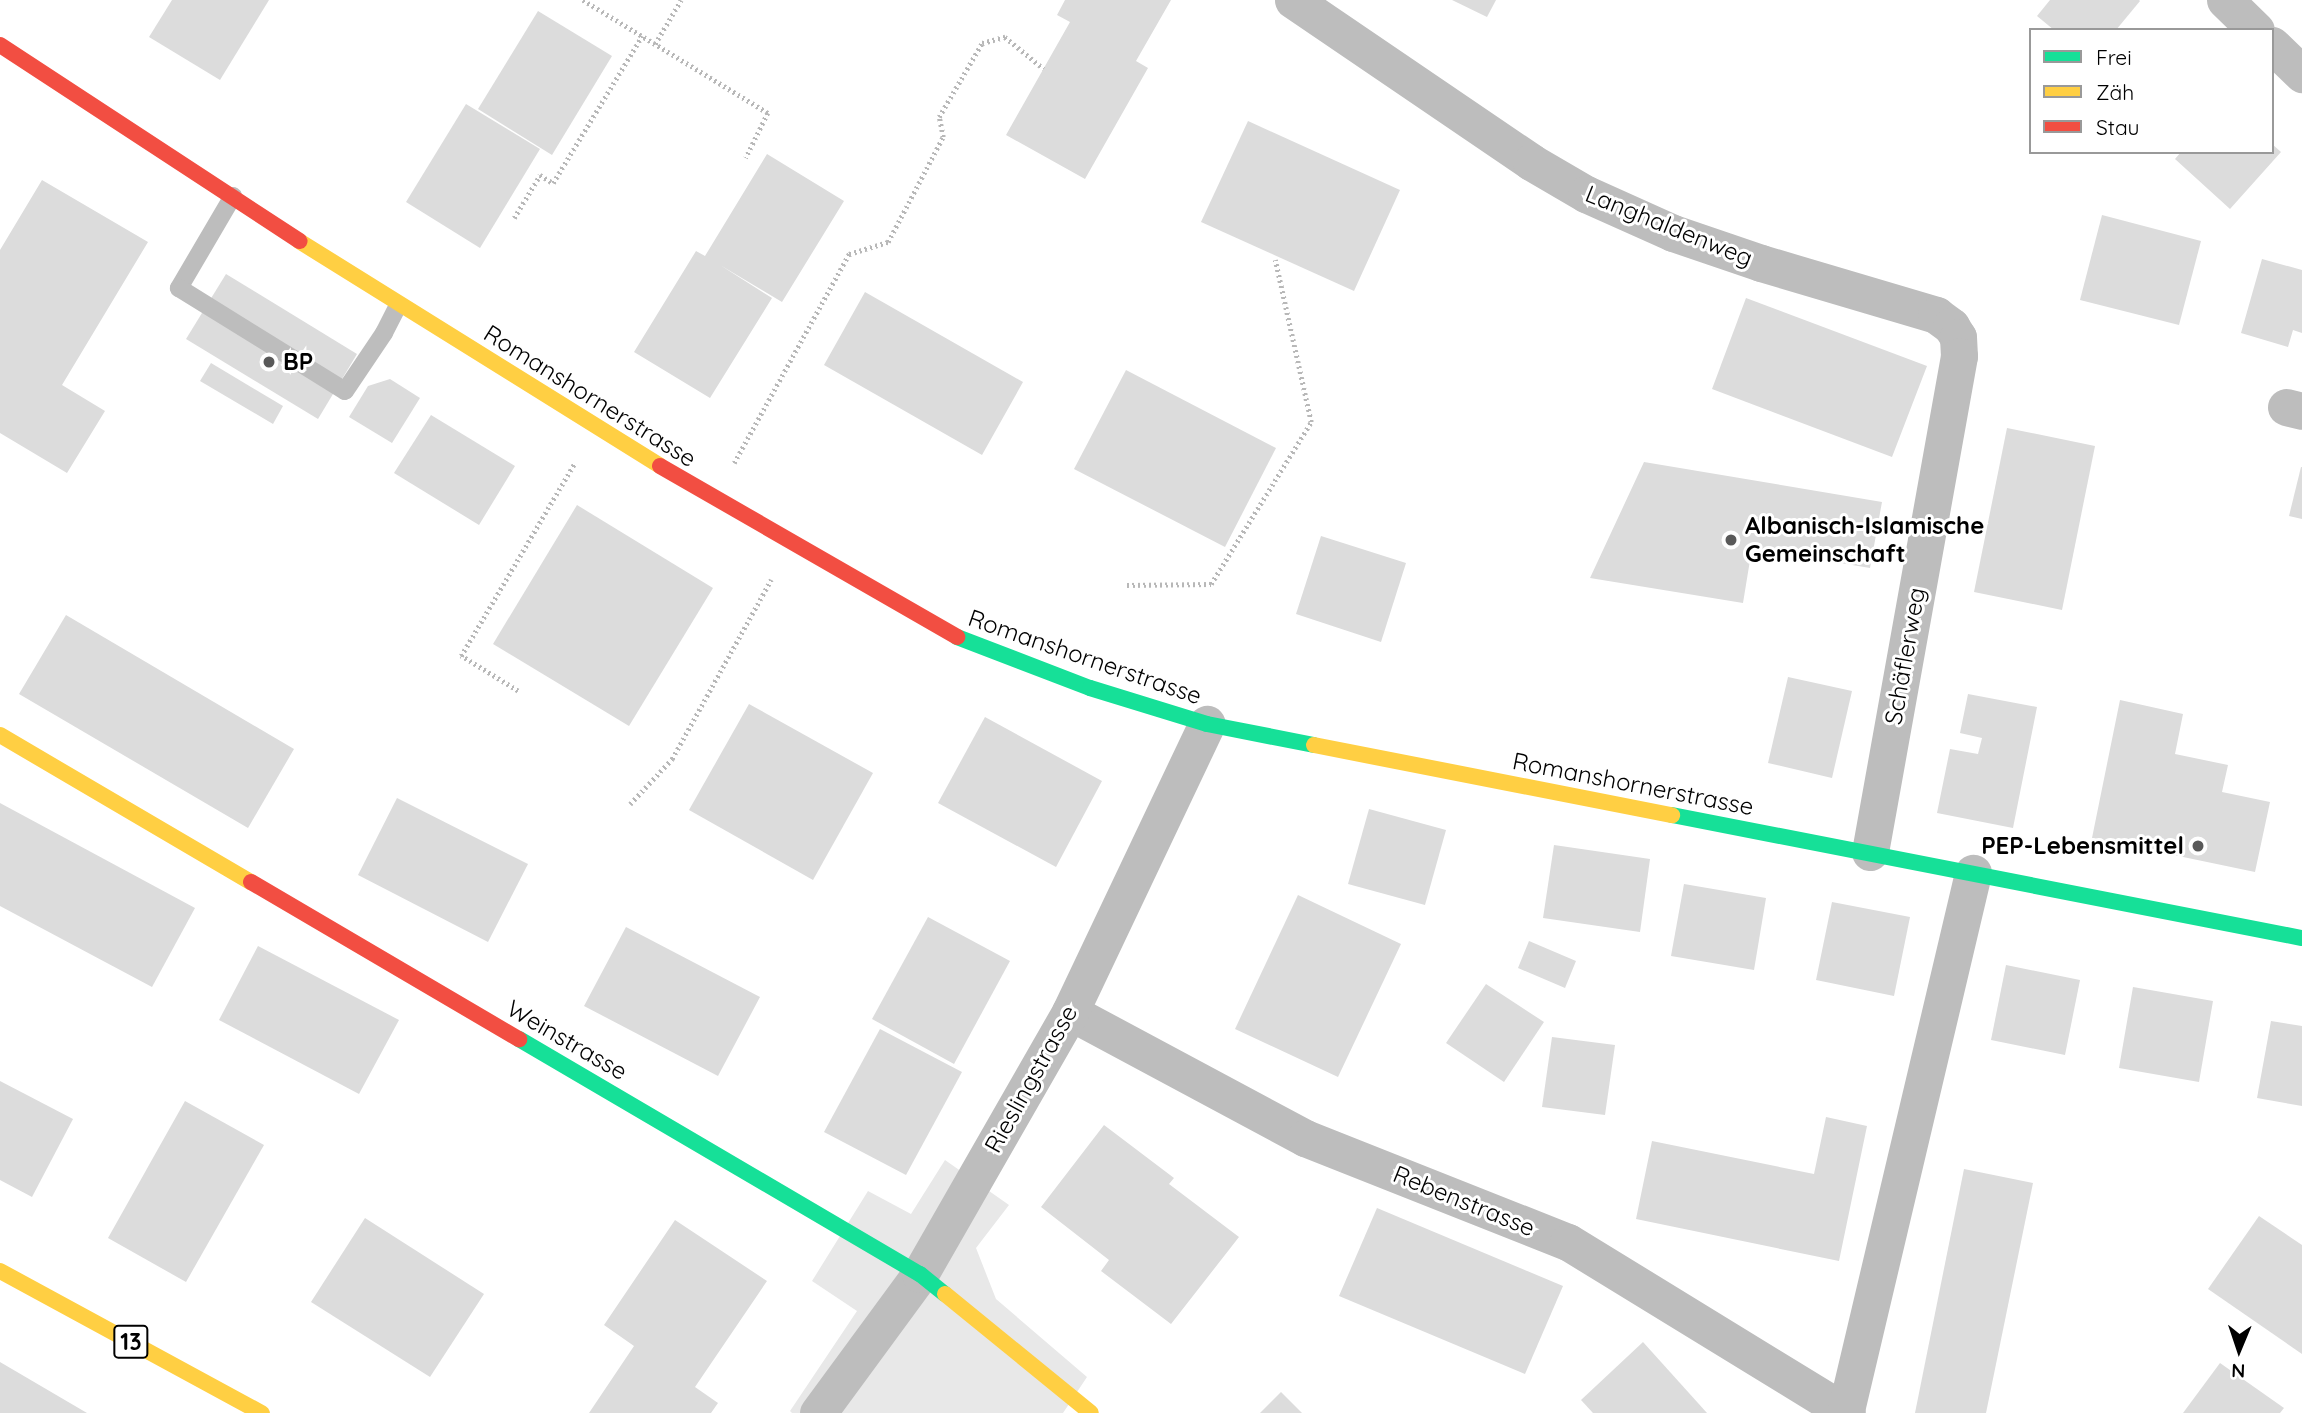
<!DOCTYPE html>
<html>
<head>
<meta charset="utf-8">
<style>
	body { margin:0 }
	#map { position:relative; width:2302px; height:1413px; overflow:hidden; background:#fff; font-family:Quicksand,sans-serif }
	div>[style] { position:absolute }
	.green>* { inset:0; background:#e8e8e8 }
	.building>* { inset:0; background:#dcdcdc }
	.path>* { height:4.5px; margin-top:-2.25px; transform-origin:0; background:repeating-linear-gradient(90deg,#b8b8b8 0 2px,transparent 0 5.5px) }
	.lane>* { height:18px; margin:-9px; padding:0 9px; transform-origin:9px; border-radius:9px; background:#bdbdbd }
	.street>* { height:37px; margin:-18.5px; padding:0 18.5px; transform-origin:18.5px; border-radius:18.5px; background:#bdbdbd }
	.fast>* { height:16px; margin:-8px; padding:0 8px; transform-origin:8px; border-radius:8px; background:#16e098 }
	.slow>* { height:16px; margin:-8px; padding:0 8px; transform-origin:8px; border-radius:8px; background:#ffcf43 }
	.jam>* { height:16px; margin:-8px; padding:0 8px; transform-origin:8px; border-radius:8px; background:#f24e42 }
	.dots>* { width:19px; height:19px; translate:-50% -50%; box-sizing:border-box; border:4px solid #fff; border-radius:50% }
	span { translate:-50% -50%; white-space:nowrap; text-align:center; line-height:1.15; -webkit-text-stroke:6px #fff; paint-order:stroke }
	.shield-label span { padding:2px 5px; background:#fff; border:2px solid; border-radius:5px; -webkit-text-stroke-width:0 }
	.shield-label { font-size:23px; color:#000; font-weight:700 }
	.street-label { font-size:24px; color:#000 }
	.poi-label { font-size:24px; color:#000; font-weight:700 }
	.left { translate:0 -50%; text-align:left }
	.right { translate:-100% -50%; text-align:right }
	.legend { position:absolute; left:2029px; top:28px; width:245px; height:126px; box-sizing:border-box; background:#fff; border:2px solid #999; margin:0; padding:9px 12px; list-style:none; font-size:21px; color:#000 }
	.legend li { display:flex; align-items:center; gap:14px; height:35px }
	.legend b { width:35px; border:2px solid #999 }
	.north { position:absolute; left:2204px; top:1315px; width:70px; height:70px; -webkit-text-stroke:5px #fff; paint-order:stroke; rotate:182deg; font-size:19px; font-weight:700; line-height:28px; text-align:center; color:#000 }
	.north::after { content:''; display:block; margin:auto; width:24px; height:32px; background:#000; clip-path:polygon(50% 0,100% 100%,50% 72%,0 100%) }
</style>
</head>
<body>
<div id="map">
	<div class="green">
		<i style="clip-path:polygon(945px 1160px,1009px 1205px,976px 1248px,996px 1299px,1087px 1377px,1063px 1413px,792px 1413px,790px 1411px,857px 1311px,812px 1281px,868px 1191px,911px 1214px)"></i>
	</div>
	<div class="building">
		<i style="clip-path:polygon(172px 0,269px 0,220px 80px,149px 37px)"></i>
		<i style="clip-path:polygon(1065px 0,1171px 0,1136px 61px,1148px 68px,1085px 179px,1006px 135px,1070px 22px,1057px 15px)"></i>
		<i style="clip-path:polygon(1452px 0,1496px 0,1487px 17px)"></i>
		<i style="clip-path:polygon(2050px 0,2139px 0,2140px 1px,2116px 30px,2054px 30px,2037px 16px)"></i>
		<i style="clip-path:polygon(538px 11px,612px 56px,552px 155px,478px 109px)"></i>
		<i style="clip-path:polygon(466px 104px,540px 149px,480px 248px,406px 202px)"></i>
		<i style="clip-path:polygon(1248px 121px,1400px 190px,1354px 291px,1201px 222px)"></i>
		<i style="clip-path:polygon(2272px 144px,2281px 152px,2230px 209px,2175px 159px,2181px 152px,2272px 152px)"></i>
		<i style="clip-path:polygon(767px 154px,844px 201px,782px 302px,720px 265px,772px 298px,710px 398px,634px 352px,696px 251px,705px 256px)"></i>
		<i style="clip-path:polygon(42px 180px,148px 242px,62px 385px,105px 411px,67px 473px,0 433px,0 250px)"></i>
		<i style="clip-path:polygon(2102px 215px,2201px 241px,2179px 325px,2080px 300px)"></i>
		<i style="clip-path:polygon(2262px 259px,2302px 270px,2302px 333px,2293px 330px,2288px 347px,2241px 333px)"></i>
		<i style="clip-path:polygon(226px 274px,357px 354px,318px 419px,186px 339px)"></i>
		<i style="clip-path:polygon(865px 292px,1023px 382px,982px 455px,824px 365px)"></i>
		<i style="clip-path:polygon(1746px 298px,1927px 366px,1892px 457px,1712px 389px)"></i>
		<i style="clip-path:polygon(211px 363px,283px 406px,273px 424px,200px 381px)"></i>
		<i style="clip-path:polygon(1126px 370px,1276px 448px,1225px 547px,1074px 469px)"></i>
		<i style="clip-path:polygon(390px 379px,420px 398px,392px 443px,349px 417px,368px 386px)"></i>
		<i style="clip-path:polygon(431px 415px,515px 466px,479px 525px,394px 473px)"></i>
		<i style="clip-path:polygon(2007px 428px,2095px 446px,2062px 610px,1974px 592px)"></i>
		<i style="clip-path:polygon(1644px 462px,1882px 502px,1870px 568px,1752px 548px,1743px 603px,1590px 578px)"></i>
		<i style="clip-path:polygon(2301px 467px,2302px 467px,2302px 519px,2289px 516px)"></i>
		<i style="clip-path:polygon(577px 505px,713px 588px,629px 726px,493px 644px)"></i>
		<i style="clip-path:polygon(1321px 536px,1406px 563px,1381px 642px,1296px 614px)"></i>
		<i style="clip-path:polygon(66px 615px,294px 749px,248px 828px,19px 694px)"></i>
		<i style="clip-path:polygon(1788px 677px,1852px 691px,1832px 778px,1768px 763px)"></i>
		<i style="clip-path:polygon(1968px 694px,2037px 707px,2013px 828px,1937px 813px,1950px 749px,1978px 754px,1982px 738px,1960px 733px)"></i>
		<i style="clip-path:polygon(2120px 700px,2183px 714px,2175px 754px,2228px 765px,2222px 792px,2270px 802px,2255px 872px,2092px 838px)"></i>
		<i style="clip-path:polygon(749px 704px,873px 773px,813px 880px,689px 810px)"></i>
		<i style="clip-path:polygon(985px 717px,1102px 781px,1056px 867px,938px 803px)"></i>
		<i style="clip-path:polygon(397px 798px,528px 864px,488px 942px,358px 875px)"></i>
		<i style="clip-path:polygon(0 803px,195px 908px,152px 987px,0 906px)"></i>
		<i style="clip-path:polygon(1369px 809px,1446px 830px,1425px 905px,1348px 884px)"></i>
		<i style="clip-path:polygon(1554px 845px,1650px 859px,1640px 932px,1543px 918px)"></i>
		<i style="clip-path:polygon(1684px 884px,1766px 898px,1754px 970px,1671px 956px)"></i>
		<i style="clip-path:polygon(1298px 895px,1401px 944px,1338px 1077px,1235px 1029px)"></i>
		<i style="clip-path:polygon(1832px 902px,1910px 917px,1894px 996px,1816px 980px)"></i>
		<i style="clip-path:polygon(928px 917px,1010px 961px,954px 1064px,872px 1019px)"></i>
		<i style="clip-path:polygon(626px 927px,760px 997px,718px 1076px,584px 1006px)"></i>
		<i style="clip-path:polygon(1529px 941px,1576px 961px,1565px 988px,1518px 968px)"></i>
		<i style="clip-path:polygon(258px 946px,399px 1020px,359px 1094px,219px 1020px)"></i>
		<i style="clip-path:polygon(2006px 965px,2080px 980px,2065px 1055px,1991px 1040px)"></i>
		<i style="clip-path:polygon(1486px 984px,1544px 1022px,1504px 1082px,1446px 1043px)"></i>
		<i style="clip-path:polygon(2133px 987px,2213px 1001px,2199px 1082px,2119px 1068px)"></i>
		<i style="clip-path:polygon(2271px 1021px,2302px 1026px,2302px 1106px,2257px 1098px)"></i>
		<i style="clip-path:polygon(880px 1029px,962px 1072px,906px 1175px,824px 1132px)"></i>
		<i style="clip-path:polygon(1552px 1037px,1615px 1045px,1605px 1115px,1542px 1107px)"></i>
		<i style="clip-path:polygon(0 1081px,73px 1119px,32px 1197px,0 1180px)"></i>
		<i style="clip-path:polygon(185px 1101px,264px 1145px,186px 1282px,108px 1238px)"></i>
		<i style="clip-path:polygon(1826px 1117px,1867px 1126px,1839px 1261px,1636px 1219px,1652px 1141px,1814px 1174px)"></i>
		<i style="clip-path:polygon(1104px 1125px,1174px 1178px,1169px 1184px,1239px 1237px,1171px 1324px,1101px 1271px,1109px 1260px,1041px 1207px)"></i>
		<i style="clip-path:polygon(1964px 1169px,2033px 1183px,1986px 1413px,1915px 1413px)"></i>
		<i style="clip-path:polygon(1377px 1208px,1563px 1286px,1525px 1374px,1339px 1296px)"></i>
		<i style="clip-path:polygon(2259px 1216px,2302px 1245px,2302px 1354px,2208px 1289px)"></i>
		<i style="clip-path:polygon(365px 1218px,484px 1294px,430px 1377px,311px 1302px)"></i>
		<i style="clip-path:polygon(675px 1220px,767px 1281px,695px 1387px,718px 1403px,711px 1413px,589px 1413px,634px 1346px,604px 1325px)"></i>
		<i style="clip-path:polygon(1643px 1342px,1707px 1413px,1593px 1413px,1581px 1400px)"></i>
		<i style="clip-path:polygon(0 1362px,87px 1413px,0 1413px)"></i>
		<i style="clip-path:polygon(2220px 1363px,2284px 1408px,2280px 1413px,2183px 1413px)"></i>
		<i style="clip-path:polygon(1281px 1392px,1302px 1413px,1260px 1413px)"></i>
	</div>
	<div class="path">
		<i style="left:583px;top:0;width:217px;rotate:31.4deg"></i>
		<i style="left:768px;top:113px;width:50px;rotate:116.1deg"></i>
		<i style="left:655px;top:44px;width:51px;rotate:-59.4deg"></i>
		<i style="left:514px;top:218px;width:50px;rotate:-58.8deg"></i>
		<i style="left:540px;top:175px;width:15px;rotate:32deg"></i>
		<i style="left:553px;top:183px;width:172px;rotate:-58.8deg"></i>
		<i style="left:734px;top:463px;width:239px;rotate:-61.2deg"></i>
		<i style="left:849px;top:254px;width:41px;rotate:-17.1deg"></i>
		<i style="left:888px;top:242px;width:119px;rotate:-62.4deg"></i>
		<i style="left:943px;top:137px;width:20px;rotate:-101deg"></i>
		<i style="left:939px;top:117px;width:86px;rotate:-59.8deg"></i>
		<i style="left:982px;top:43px;width:24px;rotate:-15deg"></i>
		<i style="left:1005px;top:37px;width:50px;rotate:39.4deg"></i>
		<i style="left:1127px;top:585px;width:84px;rotate:-0.7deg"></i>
		<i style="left:1211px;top:584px;width:190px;rotate:-58.3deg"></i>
		<i style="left:1311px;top:422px;width:166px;rotate:-102.5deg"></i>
		<i style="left:518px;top:691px;width:67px;rotate:-148.4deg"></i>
		<i style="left:461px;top:656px;width:223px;rotate:-59.5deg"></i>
		<i style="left:630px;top:804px;width:62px;rotate:-47deg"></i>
		<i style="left:672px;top:759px;width:205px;rotate:-61.1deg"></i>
	</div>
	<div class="lane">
		<i style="left:233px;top:196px;width:107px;rotate:120.4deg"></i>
		<i style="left:179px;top:288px;width:195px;rotate:31.8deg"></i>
		<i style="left:345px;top:391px;width:70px;rotate:-56.1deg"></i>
		<i style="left:384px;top:333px;width:31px;rotate:-63deg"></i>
	</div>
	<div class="street">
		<i style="left:1293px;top:0;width:288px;rotate:34.2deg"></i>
		<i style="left:1531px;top:162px;width:64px;rotate:30.2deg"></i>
		<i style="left:1586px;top:194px;width:95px;rotate:24.1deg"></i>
		<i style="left:1673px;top:233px;width:93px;rotate:18.8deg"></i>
		<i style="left:1761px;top:263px;width:183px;rotate:16.5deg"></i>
		<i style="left:1936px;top:315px;width:19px;rotate:36deg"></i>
		<i style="left:1951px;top:326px;width:13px;rotate:58deg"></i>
		<i style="left:1958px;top:337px;width:19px;rotate:87deg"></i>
		<i style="left:1959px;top:356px;width:504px;rotate:100.17deg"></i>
		<i style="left:2225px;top:0;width:43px;rotate:44.1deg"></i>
		<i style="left:2272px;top:45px;width:42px;rotate:44deg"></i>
		<i style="left:2286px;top:407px;width:16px;rotate:14deg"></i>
		<i style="left:1070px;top:1012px;width:267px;rotate:28.2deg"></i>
		<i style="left:1305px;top:1138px;width:283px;rotate:21.6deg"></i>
		<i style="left:1568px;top:1242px;width:327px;rotate:31.5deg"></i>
		<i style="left:1846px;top:1410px;width:552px;rotate:-76.69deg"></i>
		<i style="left:818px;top:1413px;width:172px;rotate:-53.7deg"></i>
		<i style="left:920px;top:1274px;width:302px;rotate:-60.2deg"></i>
		<i style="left:1070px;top:1012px;width:319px;rotate:-64.6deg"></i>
	</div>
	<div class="fast">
		<i style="left:957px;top:637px;width:142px;rotate:21deg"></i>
		<i style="left:1090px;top:688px;width:122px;rotate:17.1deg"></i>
		<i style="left:1207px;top:724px;width:109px;rotate:11.1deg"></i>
		<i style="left:1672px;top:815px;width:642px;rotate:11.05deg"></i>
		<i style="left:519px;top:1039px;width:465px;rotate:30.4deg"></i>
		<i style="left:920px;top:1274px;width:32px;rotate:39deg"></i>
	</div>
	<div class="slow">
		<i style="left:299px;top:241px;width:425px;rotate:31.9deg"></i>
		<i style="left:0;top:735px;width:291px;rotate:30.4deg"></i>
		<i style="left:1314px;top:745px;width:365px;rotate:11.1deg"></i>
		<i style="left:0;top:1271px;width:298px;rotate:28.5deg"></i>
		<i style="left:945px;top:1294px;width:188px;rotate:39.2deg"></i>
	</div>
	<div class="jam">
		<i style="left:0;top:45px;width:358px;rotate:33.2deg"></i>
		<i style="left:660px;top:466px;width:343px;rotate:29.9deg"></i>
		<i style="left:251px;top:882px;width:311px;rotate:30.4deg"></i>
	</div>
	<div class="dots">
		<i style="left:269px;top:362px;background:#595959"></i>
		<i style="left:1731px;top:540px;background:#595959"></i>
		<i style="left:2198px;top:846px;background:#595959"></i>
	</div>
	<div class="shield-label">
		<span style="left:131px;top:1342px">13</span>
	</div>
	<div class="street-label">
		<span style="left:1669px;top:226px;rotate:22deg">Langhaldenweg</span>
		<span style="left:590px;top:396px;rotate:32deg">Romanshornerstrasse</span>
		<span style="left:1905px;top:656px;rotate:-80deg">Schäflerweg</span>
		<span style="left:1085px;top:657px;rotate:19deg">Romanshornerstrasse</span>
		<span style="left:1633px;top:784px;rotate:11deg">Romanshornerstrasse</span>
		<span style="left:567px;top:1040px;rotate:30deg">Weinstrasse</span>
		<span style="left:1031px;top:1079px;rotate:-61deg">Rieslingstrasse</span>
		<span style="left:1464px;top:1201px;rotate:22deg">Rebenstrasse</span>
	</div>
	<div class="poi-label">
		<span class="left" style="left:283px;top:362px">BP</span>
		<span class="left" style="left:1745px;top:540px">Albanisch-Islamische<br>Gemeinschaft</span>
		<span class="right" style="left:2184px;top:846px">PEP-Lebensmittel</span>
	</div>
	<ul class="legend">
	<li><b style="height:9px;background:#16e098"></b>Frei</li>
	<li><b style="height:9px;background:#ffcf43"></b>Zäh</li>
	<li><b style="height:9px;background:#f24e42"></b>Stau</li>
	</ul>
	<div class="north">N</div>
</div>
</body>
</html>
